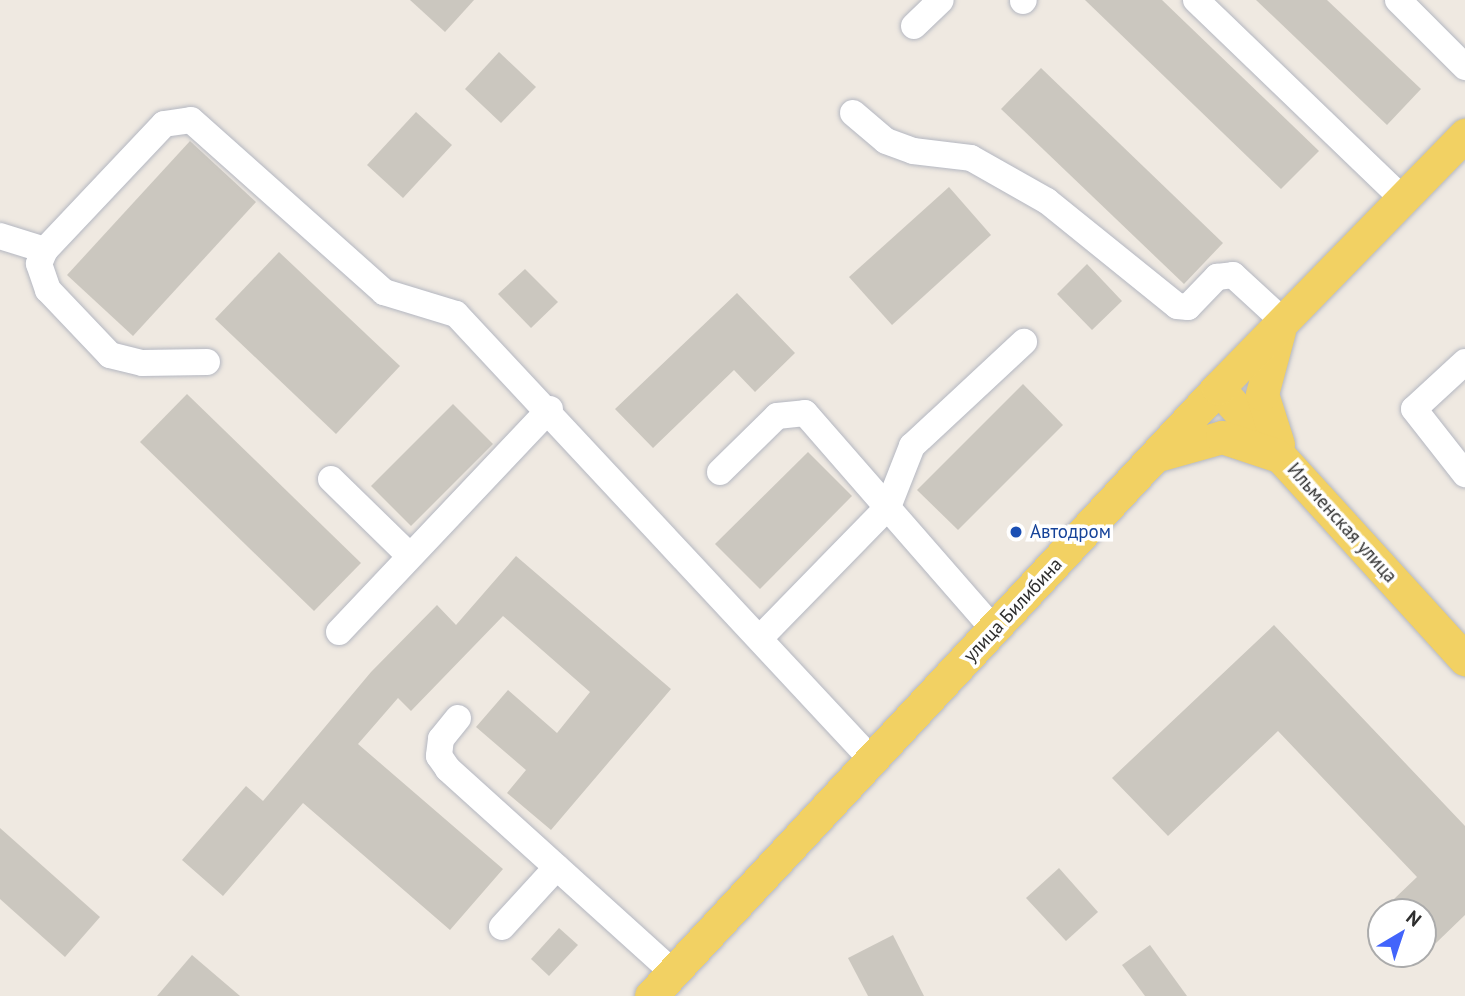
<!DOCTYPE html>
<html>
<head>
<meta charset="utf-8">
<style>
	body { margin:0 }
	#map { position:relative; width:1465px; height:996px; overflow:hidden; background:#efe9e1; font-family:"PT Sans",sans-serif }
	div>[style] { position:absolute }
	.building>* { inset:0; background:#cbc7bf }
	.roads { filter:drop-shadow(0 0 2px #b4b7c1) drop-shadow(0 0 2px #b4b7c1) }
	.minor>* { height:26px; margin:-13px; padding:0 13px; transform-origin:13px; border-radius:13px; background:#fff }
	.major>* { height:33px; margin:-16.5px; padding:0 16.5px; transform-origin:16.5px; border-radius:16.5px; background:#f2d163 }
	.dots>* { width:19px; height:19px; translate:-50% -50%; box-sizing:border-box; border:4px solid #fff; border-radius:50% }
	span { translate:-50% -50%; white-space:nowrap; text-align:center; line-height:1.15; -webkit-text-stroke:7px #fff; paint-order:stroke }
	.street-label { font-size:19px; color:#2e2e2e }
	.transit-label { font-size:19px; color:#164399 }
	.left { translate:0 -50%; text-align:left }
	.north { position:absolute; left:1367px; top:898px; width:70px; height:70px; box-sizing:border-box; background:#fff; border:2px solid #ababab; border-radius:50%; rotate:39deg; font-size:19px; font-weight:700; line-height:28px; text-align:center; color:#2e2e2e }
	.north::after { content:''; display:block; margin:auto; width:24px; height:32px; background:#4264fb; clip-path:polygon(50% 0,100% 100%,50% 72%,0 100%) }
</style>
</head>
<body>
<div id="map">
	<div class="building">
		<i style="clip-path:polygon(410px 0,474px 0,445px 32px)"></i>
		<i style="clip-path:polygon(1085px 0,1162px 0,1319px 151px,1281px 189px)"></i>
		<i style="clip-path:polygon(1256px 0,1327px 0,1421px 89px,1387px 125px)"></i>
		<i style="clip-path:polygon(499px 52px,536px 87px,501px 123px,465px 89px)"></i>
		<i style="clip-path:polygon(1041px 68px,1223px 243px,1184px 284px,1001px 109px)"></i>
		<i style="clip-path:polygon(416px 112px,452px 145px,403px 198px,367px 165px)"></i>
		<i style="clip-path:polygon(190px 141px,256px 202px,133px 336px,67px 275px)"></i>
		<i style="clip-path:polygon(949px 187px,991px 235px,892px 325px,849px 277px)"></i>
		<i style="clip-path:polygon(279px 252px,400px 366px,336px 434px,215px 319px)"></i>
		<i style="clip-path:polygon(1087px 264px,1122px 301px,1092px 330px,1057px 294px)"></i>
		<i style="clip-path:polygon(525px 269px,558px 302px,531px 328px,498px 294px)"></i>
		<i style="clip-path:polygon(737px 293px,795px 353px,755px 392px,734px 370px,653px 448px,615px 409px)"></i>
		<i style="clip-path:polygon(1023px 384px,1063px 425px,958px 530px,917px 490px)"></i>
		<i style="clip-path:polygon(187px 394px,361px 563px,314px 611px,140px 442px)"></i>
		<i style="clip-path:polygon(453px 404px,493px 444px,411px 526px,371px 486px)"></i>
		<i style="clip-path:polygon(808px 452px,852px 496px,760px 589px,715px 544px)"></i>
		<i style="clip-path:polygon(516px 556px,671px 689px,551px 830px,507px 793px,526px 770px,476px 727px,508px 690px,557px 733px,590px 692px,503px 616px,411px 711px,398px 698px,358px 744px,503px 869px,450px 930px,303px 803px,223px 896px,182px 860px,246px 786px,263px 801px,371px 672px,437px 605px,456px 625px)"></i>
		<i style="clip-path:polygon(1274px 625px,1465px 826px,1465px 915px,1436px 943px,1423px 929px,1423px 912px,1406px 912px,1394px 899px,1417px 877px,1278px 731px,1168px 836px,1112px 778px)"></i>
		<i style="clip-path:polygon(0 828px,100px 917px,65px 957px,0 899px)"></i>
		<i style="clip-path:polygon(1059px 868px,1098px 912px,1066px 941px,1026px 898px)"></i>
		<i style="clip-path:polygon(559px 928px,578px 945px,549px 976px,531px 959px)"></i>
		<i style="clip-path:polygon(893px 935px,924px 996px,868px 996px,848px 958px)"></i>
		<i style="clip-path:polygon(1150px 945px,1187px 996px,1145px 996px,1122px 965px)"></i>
		<i style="clip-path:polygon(192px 955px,240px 996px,157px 996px)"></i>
	</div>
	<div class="roads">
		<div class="minor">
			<i style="left:1196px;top:0;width:287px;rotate:43.9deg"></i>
			<i style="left:1398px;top:0;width:95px;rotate:45deg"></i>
			<i style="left:1023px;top:1px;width:1px;rotate:-45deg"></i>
			<i style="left:914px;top:26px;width:37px;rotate:-44deg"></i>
			<i style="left:853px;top:113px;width:43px;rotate:40.3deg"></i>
			<i style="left:886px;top:141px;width:29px;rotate:20deg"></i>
			<i style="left:913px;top:151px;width:58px;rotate:6.9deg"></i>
			<i style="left:971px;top:158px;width:87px;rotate:29.5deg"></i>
			<i style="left:1047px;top:201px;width:167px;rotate:38.9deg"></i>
			<i style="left:1177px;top:306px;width:11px;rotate:5deg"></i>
			<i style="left:1188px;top:307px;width:42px;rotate:-46deg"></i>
			<i style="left:1217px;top:277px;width:16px;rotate:-7deg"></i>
			<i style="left:1233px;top:275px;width:68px;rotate:42.6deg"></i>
			<i style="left:0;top:236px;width:47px;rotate:17.3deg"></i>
			<i style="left:207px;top:362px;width:65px;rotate:179.1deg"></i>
			<i style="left:142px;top:363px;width:33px;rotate:-166deg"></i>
			<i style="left:110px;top:355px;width:90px;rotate:-133.6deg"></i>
			<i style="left:48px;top:290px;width:28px;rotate:-109deg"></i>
			<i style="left:39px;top:264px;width:15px;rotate:-67deg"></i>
			<i style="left:45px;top:250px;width:173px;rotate:-46.6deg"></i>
			<i style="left:164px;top:124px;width:27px;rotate:-8deg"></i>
			<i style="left:191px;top:120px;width:259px;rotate:41.7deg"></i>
			<i style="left:384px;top:292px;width:75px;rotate:17deg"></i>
			<i style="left:456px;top:314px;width:611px;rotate:46.99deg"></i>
			<i style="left:1465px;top:362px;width:69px;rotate:137.3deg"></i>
			<i style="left:1414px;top:409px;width:83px;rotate:51.9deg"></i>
			<i style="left:720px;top:472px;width:80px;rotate:-44.5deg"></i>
			<i style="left:777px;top:416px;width:28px;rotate:-6deg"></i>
			<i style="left:805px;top:413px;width:288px;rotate:48.9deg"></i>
			<i style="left:331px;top:479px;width:110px;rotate:44.3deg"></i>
			<i style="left:339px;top:632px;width:307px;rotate:-46.6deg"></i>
			<i style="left:761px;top:637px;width:182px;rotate:-45.7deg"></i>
			<i style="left:888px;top:507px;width:66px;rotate:-68.5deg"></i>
			<i style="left:912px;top:446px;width:153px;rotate:-42.9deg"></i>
			<i style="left:458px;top:718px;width:27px;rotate:129deg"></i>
			<i style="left:441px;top:739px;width:17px;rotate:97deg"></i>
			<i style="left:439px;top:756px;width:16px;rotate:55deg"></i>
			<i style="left:448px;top:769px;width:306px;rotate:42.1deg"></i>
			<i style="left:502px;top:927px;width:81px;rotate:-47.5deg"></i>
		</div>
		<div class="major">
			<i style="left:1218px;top:388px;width:367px;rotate:47.7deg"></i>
			<i style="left:1278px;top:444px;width:52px;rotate:-107.7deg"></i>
			<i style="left:1262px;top:394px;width:65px;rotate:-74.9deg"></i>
			<i style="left:1161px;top:454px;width:63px;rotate:-15.6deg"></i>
			<i style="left:1222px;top:437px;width:57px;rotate:18.4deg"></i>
			<i style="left:651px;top:996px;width:831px;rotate:-47deg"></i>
			<i style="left:1218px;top:388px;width:354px;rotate:-45.7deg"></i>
		</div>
	</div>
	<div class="dots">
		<i style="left:1016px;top:532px;background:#1a4fb4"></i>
	</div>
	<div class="street-label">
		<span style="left:1342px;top:523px;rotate:48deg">Ильменская улица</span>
		<span style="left:1013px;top:610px;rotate:-47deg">улица Билибина</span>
	</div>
	<div class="transit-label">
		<span class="left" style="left:1030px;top:532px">Автодром</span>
	</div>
	<div class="north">N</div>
</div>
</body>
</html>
